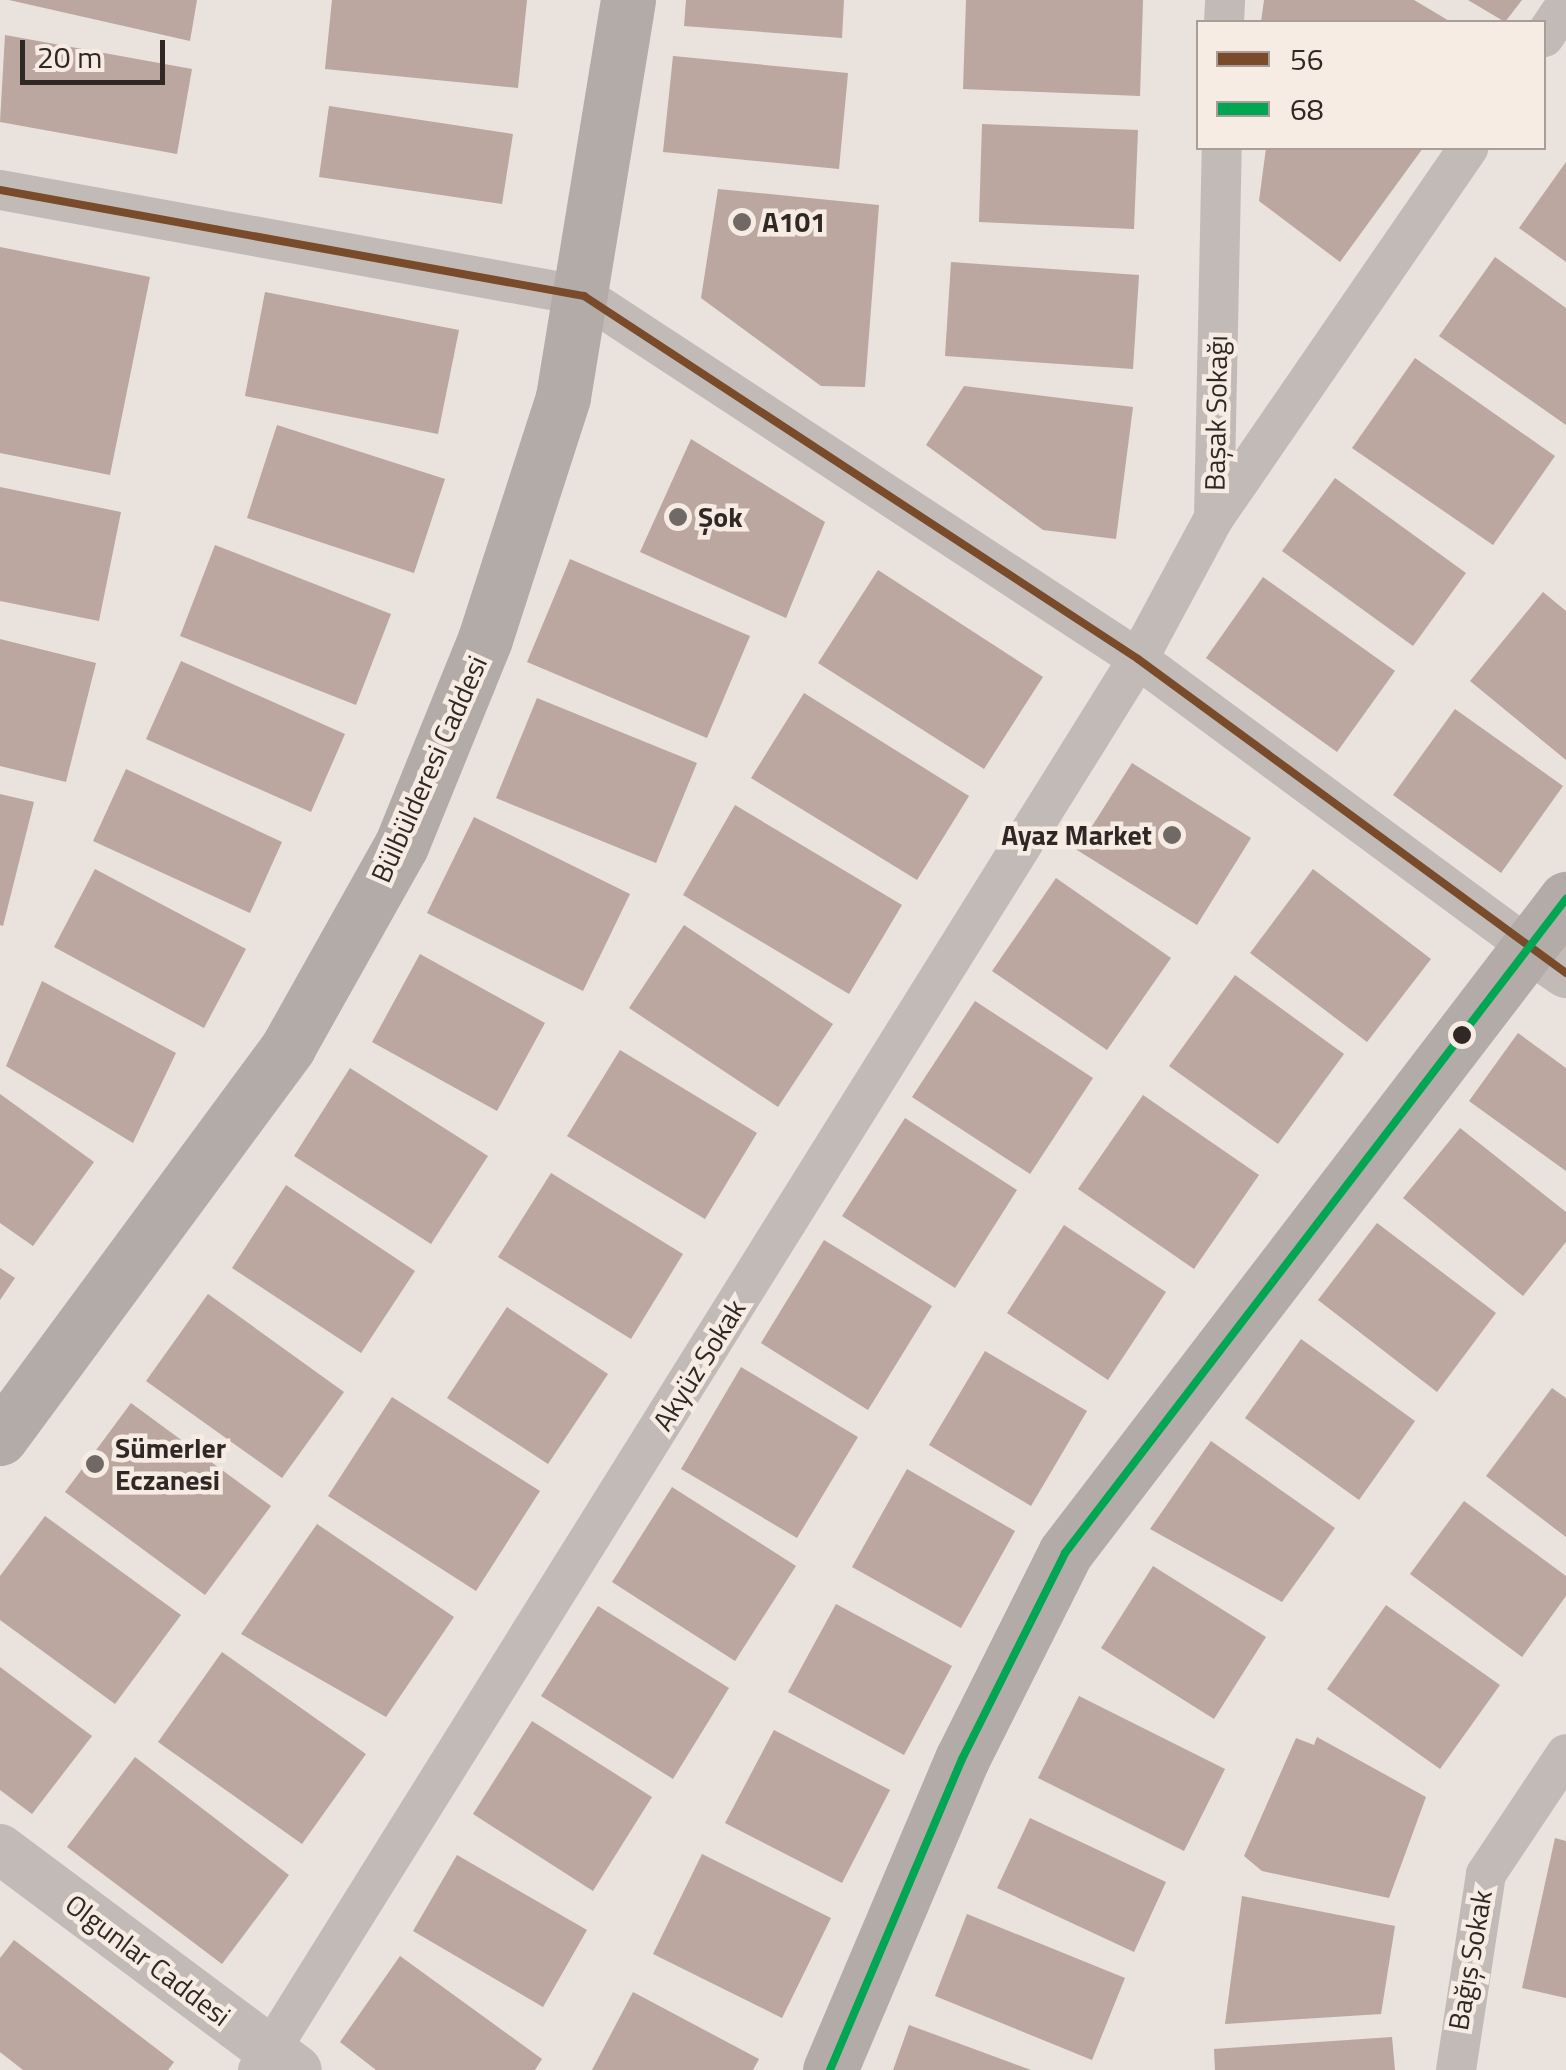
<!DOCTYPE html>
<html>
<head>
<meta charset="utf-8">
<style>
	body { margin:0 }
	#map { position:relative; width:1566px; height:2070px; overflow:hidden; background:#e9e2dd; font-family:"Titillium Web",sans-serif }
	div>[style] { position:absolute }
	.building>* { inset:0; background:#bba6a0 }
	.minor>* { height:40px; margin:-20px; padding:0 20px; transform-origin:20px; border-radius:20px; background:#c2bab6 }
	.tertiary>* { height:50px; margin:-25px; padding:0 25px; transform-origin:25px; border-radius:25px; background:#c2bab6 }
	.secondary>* { height:55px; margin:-27.5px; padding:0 27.5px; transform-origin:27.5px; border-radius:27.5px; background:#b3aba7 }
	.bus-1>* { height:8px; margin:-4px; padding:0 4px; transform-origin:4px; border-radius:4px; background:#7a4b2a }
	.bus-2>* { height:8px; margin:-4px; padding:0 4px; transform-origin:4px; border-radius:4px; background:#00a651 }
	.dots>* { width:28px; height:28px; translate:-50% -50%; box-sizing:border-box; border:5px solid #f7ece3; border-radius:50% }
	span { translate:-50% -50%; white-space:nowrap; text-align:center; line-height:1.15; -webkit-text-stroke:9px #f7ece3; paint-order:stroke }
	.poi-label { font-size:28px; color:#312826; font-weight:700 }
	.left { translate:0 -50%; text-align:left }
	.right { translate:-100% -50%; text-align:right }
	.street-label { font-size:28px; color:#312826 }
	.legend { position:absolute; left:1196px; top:20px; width:350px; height:130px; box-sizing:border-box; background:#f7ece3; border:2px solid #a89e97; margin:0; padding:12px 18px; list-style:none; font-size:30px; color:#312826 }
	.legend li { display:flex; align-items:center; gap:20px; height:50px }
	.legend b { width:50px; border:2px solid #a89e97 }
	.scale { position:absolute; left:20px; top:40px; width:145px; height:45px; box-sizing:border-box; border:5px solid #312826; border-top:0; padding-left:12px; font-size:30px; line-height:35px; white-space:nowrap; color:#312826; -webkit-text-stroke:8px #f7ece3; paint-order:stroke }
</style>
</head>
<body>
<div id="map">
	<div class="building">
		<i style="clip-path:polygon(9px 0,197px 0,190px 41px)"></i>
		<i style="clip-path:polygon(332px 0,527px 0,518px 88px,325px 69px)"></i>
		<i style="clip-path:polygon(686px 0,844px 0,842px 38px,684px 26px)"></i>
		<i style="clip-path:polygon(966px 0,1143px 0,1140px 96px,963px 89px)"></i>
		<i style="clip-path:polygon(1264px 0,1414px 0,1451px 22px,1261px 22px)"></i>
		<i style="clip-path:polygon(1468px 0,1522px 0,1505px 22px)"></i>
		<i style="clip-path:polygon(5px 35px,192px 69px,177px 154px,0 122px)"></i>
		<i style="clip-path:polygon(673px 56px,848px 73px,839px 169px,663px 152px)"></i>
		<i style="clip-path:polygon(329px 106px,513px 134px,502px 204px,319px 177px)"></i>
		<i style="clip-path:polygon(982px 124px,1138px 130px,1134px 229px,979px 222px)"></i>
		<i style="clip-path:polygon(1266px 148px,1423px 148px,1340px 262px,1259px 201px)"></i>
		<i style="clip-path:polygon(1566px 162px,1566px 262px,1519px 228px)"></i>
		<i style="clip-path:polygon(718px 189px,879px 205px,865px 387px,821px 386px,701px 298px)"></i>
		<i style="clip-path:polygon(0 247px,150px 277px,110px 475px,0 453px)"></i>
		<i style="clip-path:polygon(1495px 257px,1566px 308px,1566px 425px,1439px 336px)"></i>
		<i style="clip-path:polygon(951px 262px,1139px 275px,1133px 369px,945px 356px)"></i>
		<i style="clip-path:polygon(265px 292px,459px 330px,438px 434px,245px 396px)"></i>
		<i style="clip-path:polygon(1415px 358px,1555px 456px,1493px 545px,1352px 448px)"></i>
		<i style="clip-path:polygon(964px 386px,1133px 407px,1116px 539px,1043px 530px,926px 445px)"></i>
		<i style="clip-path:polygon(277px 425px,445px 479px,414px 573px,247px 518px)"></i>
		<i style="clip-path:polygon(691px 439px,825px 522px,786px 618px,640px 552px)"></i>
		<i style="clip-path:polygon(1335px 478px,1466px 573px,1413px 646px,1282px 551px)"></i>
		<i style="clip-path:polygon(0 487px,121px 512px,99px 621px,0 601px)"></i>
		<i style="clip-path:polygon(215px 545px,391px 614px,356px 705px,180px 636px)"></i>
		<i style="clip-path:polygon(570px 559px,750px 636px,707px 738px,527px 662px)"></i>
		<i style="clip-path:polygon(878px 570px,1043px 677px,984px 769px,818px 663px)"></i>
		<i style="clip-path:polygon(1263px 577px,1395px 671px,1337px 752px,1206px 658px)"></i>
		<i style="clip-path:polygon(1543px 592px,1566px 611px,1566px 760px,1470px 681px)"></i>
		<i style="clip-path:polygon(0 639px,96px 663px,66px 782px,0 766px)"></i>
		<i style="clip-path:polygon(181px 661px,345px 734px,311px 812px,146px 739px)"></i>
		<i style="clip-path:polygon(804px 693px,969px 796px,917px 880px,751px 778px)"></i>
		<i style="clip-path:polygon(537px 698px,697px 763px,656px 863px,496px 798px)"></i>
		<i style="clip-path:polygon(1455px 709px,1563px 786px,1501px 873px,1393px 795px)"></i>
		<i style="clip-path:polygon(1132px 763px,1251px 838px,1197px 925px,1077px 850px)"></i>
		<i style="clip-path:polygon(126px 769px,282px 842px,250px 913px,93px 841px)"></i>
		<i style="clip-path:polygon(0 794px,34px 802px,3px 926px,0 925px)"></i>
		<i style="clip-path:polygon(735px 805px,902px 905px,849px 994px,683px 895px)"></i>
		<i style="clip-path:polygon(474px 817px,630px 894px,583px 991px,427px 913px)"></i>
		<i style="clip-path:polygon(95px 869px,246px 949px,204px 1028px,54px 947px)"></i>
		<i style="clip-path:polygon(1313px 869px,1431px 959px,1367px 1042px,1250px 953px)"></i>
		<i style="clip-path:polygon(1056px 878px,1171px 958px,1107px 1050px,992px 971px)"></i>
		<i style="clip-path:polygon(684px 925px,833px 1024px,778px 1107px,629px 1008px)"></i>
		<i style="clip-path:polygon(420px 954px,545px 1023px,497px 1111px,372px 1042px)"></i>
		<i style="clip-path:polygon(1235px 975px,1344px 1054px,1278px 1144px,1169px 1066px)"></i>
		<i style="clip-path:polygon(42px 981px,176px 1053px,133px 1143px,6px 1066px)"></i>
		<i style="clip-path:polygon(975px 1001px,1093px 1078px,1030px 1174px,912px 1097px)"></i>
		<i style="clip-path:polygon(1518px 1033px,1566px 1068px,1566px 1171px,1469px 1101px)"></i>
		<i style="clip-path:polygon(620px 1050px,757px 1133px,705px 1219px,567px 1136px)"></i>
		<i style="clip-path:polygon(350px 1068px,488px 1156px,431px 1244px,294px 1156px)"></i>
		<i style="clip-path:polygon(0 1094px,94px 1162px,33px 1246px,0 1223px)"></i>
		<i style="clip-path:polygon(1143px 1095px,1259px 1175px,1194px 1269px,1078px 1189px)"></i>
		<i style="clip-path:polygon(905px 1118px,1017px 1190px,955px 1288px,842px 1216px)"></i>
		<i style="clip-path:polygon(1460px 1128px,1566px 1212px,1566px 1242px,1523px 1296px,1403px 1198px)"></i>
		<i style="clip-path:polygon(551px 1173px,683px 1254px,631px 1339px,498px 1257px)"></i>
		<i style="clip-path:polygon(286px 1185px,415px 1271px,361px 1353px,232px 1268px)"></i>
		<i style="clip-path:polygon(1377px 1223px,1496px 1313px,1437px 1392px,1318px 1300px)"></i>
		<i style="clip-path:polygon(1064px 1225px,1166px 1292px,1108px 1380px,1007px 1313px)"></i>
		<i style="clip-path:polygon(824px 1240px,932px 1306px,868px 1410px,761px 1343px)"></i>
		<i style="clip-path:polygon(0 1268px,15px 1278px,0 1300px)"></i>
		<i style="clip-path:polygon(208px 1294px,344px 1392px,282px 1478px,146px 1381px)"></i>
		<i style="clip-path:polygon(507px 1307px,608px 1374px,548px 1464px,447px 1398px)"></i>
		<i style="clip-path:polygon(1301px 1339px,1415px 1421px,1359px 1500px,1245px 1418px)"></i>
		<i style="clip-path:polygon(985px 1351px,1087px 1411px,1031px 1506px,929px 1445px)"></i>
		<i style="clip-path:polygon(741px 1367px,858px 1437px,797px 1538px,681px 1469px)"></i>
		<i style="clip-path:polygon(1552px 1388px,1566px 1398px,1566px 1537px,1486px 1476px)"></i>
		<i style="clip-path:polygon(392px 1397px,540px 1491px,476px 1591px,328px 1496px)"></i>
		<i style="clip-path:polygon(131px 1403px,271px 1506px,205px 1595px,65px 1492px)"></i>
		<i style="clip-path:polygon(1211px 1441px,1335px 1528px,1282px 1602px,1150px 1529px)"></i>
		<i style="clip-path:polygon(907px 1469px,1015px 1531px,961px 1628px,852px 1567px)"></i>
		<i style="clip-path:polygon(672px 1487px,796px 1566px,735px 1661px,612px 1582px)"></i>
		<i style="clip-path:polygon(1464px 1501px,1566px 1576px,1566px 1596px,1522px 1657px,1410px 1574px)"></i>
		<i style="clip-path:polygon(45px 1516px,181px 1615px,115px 1704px,0 1620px,0 1576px)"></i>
		<i style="clip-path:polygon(317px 1524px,454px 1617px,386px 1717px,241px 1634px)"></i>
		<i style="clip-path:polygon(1153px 1566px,1266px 1637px,1214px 1719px,1101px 1648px)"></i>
		<i style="clip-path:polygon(836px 1604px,952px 1666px,904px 1755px,788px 1692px)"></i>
		<i style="clip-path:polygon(1386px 1605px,1500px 1685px,1440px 1769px,1327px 1689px)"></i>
		<i style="clip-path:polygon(598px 1606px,729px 1688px,673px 1779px,541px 1696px)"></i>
		<i style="clip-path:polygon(222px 1652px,366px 1754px,302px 1844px,158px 1742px)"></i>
		<i style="clip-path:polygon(0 1667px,92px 1736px,32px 1814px,0 1790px)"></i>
		<i style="clip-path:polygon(1079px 1696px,1225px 1769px,1184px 1851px,1038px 1778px)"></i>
		<i style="clip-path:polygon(532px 1721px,652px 1797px,593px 1891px,473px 1814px)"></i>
		<i style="clip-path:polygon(774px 1730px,890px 1790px,842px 1883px,725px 1823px)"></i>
		<i style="clip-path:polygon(1317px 1737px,1426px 1797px,1389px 1898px,1262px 1871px,1244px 1856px,1296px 1738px,1314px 1745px)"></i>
		<i style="clip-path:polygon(135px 1757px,289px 1875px,222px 1964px,67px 1847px)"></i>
		<i style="clip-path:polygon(1030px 1818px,1166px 1882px,1134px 1952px,997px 1888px)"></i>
		<i style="clip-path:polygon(1555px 1838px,1566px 1841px,1566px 1998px,1522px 1988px)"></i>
		<i style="clip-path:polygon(702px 1854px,831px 1918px,782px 2018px,653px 1954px)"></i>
		<i style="clip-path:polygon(457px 1855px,587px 1930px,543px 2007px,413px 1931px)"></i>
		<i style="clip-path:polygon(1242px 1896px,1395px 1926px,1381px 2014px,1225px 2024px)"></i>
		<i style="clip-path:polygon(967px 1914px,1125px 1978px,1092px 2060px,935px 1996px)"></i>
		<i style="clip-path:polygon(14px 1940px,174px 2062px,168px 2070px,23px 2070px,0 2052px,0 1958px)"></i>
		<i style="clip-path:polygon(400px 1956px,542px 2059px,535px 2070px,376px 2070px,340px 2042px)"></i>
		<i style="clip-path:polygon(633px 1992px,759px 2059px,753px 2070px,592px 2070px)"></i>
		<i style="clip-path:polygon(909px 2025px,1031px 2070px,893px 2070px)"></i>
		<i style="clip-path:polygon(1392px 2037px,1395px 2070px,1215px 2070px,1214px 2049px)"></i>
	</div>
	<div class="minor">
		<i style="left:1224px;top:22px;width:22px;rotate:-87deg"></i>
		<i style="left:1544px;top:37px;width:40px;rotate:-56deg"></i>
		<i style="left:0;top:190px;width:594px;rotate:10.29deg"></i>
		<i style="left:584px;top:296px;width:662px;rotate:33.23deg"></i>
		<i style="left:1138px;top:659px;width:485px;rotate:36.4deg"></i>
		<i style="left:1214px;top:518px;width:449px;rotate:-55.5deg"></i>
		<i style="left:258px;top:2070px;width:1663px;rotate:-58.05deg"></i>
		<i style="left:1138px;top:659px;width:160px;rotate:-61.7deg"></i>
		<i style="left:1214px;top:518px;width:370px;rotate:-88.8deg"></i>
		<i style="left:1456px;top:2070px;width:198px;rotate:-81.3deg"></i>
		<i style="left:1486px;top:1874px;width:144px;rotate:-56.3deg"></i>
	</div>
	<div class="tertiary">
		<i style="left:1528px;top:947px;width:46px;rotate:34.4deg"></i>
		<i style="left:0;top:1849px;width:370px;rotate:36.7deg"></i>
	</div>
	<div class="secondary">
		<i style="left:0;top:1438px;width:486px;rotate:-53.6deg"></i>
		<i style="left:288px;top:1047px;width:231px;rotate:-60.7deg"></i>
		<i style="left:401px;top:846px;width:223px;rotate:-67.9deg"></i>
		<i style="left:485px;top:639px;width:254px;rotate:-72.1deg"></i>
		<i style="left:563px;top:397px;width:402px;rotate:-80.7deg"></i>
		<i style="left:830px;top:2070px;width:338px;rotate:-67deg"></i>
		<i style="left:962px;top:1759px;width:230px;rotate:-63.4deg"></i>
		<i style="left:1065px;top:1553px;width:824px;rotate:-52.55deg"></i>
	</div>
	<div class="bus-1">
		<i style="left:0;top:190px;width:594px;rotate:10.29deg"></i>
		<i style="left:584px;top:296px;width:662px;rotate:33.23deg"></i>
		<i style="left:1138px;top:659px;width:531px;rotate:36.27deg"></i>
	</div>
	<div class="bus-2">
		<i style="left:830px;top:2070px;width:338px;rotate:-67deg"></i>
		<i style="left:962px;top:1759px;width:230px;rotate:-63.4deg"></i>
		<i style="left:1065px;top:1553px;width:824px;rotate:-52.55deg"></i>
	</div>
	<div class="dots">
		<i style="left:742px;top:222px;background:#716966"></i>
		<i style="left:678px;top:517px;background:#716966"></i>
		<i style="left:1172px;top:835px;background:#716966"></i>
		<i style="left:1462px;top:1035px;background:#312826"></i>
		<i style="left:95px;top:1464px;background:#716966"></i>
	</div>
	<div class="poi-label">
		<span class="left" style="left:762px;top:222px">A101</span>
		<span class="left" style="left:698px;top:517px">Şok</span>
		<span class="right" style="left:1152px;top:835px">Ayaz Market</span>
		<span class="left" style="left:115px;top:1464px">Sümerler<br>Eczanesi</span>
	</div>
	<div class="street-label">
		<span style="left:1216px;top:413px;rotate:-89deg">Başak Sokağı</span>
		<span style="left:429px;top:769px;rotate:-66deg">Bülbülderesi Caddesi</span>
		<span style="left:699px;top:1365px;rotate:-58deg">Akyüz Sokak</span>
		<span style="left:148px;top:1960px;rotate:37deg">Olgunlar Caddesi</span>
		<span style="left:1470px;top:1960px;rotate:-80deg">Bağış Sokak</span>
	</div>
	<ul class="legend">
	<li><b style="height:12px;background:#7a4b2a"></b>56</li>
	<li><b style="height:12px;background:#00a651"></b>68</li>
	</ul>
	<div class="scale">20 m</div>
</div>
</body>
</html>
